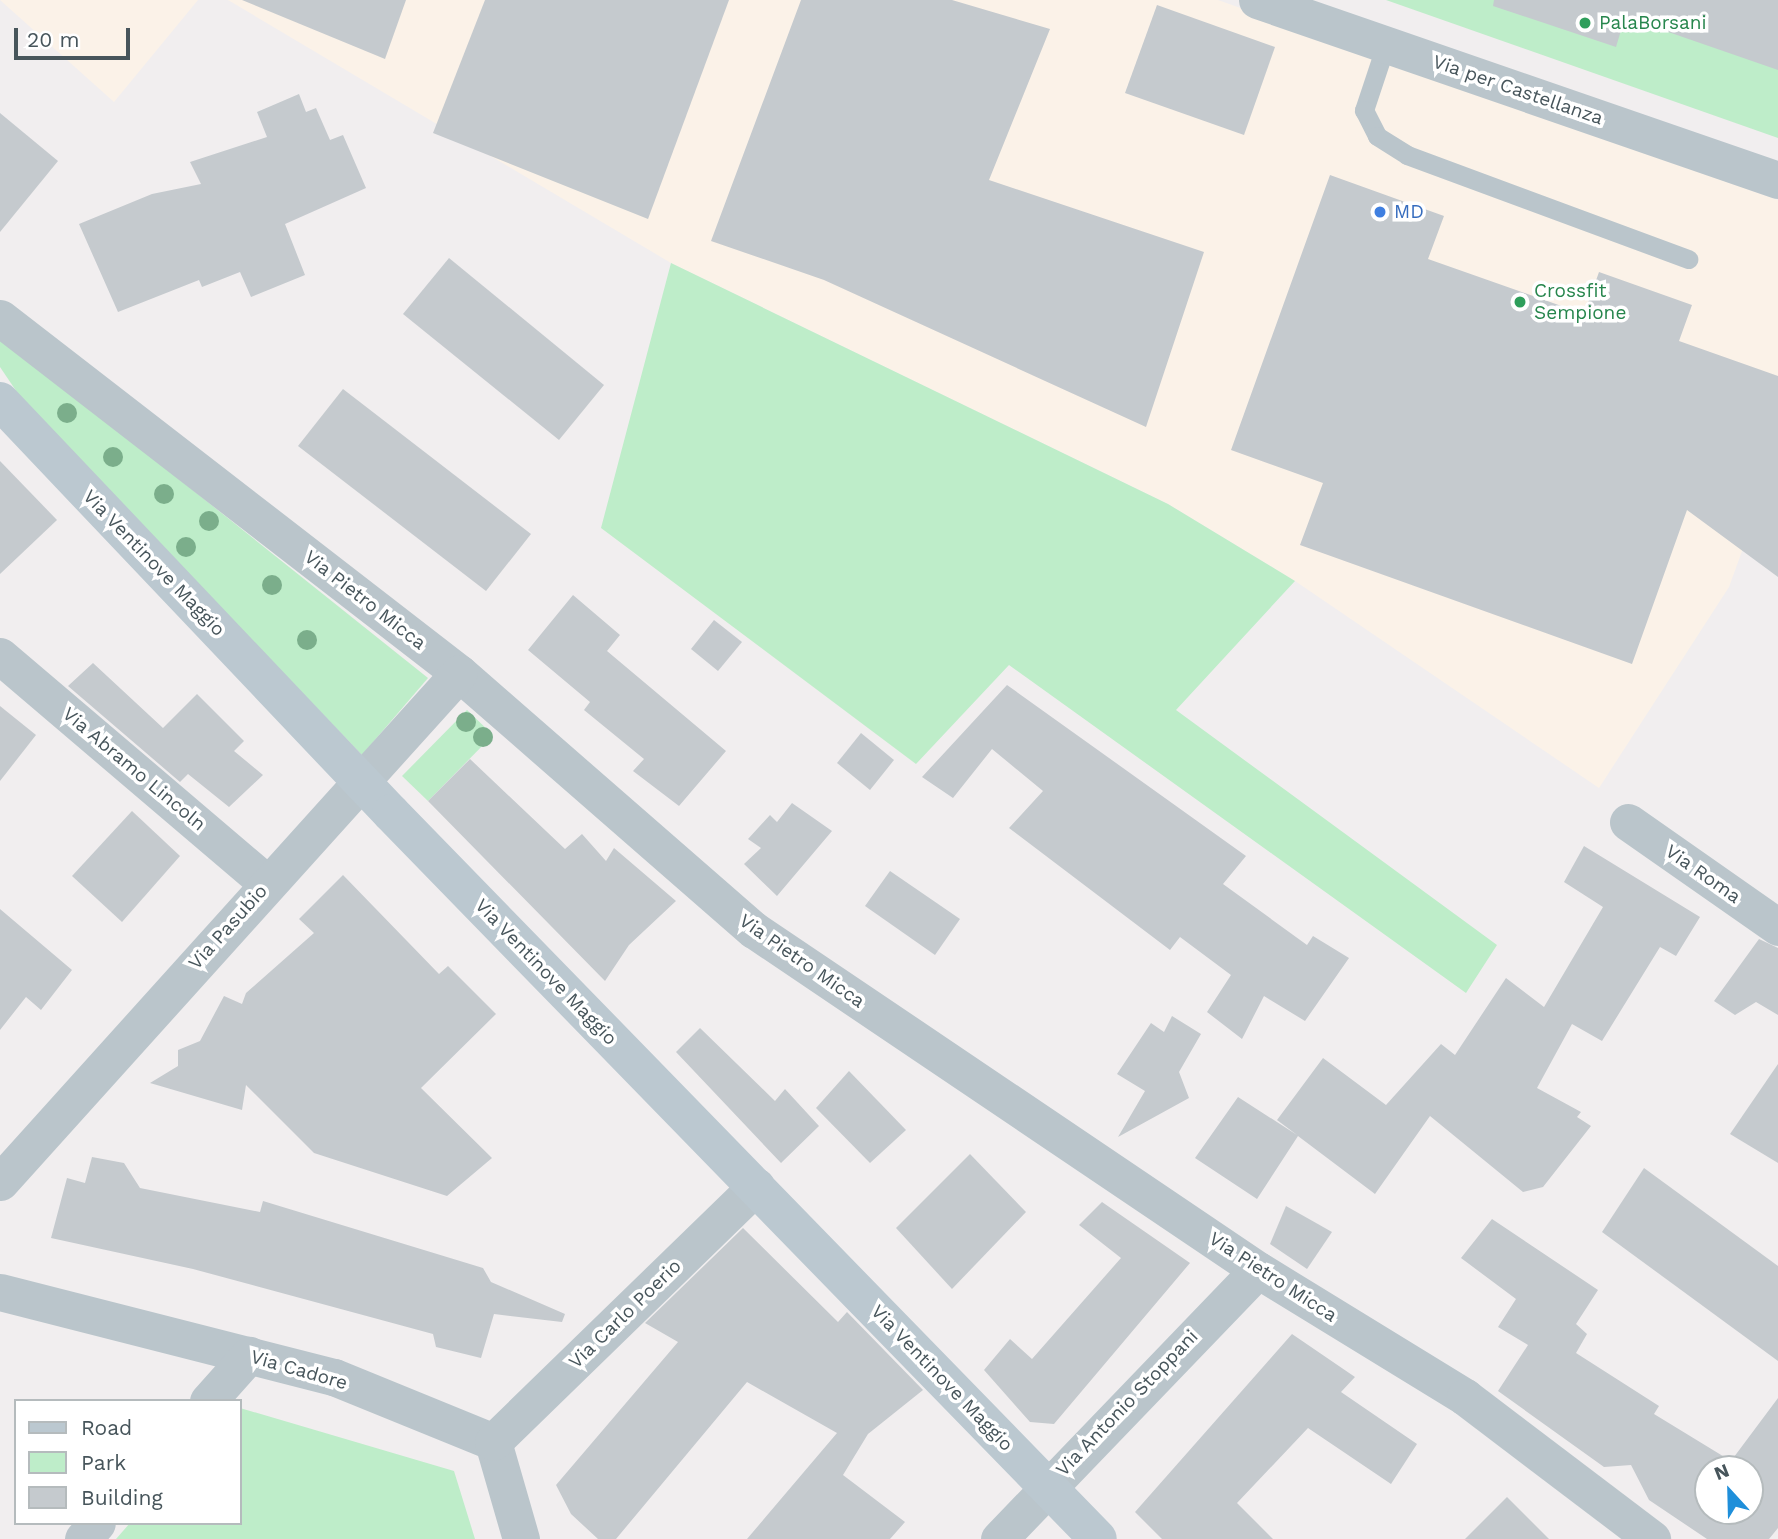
<!DOCTYPE html>
<html>
<head>
<meta charset="utf-8">
<style>
	body { margin:0 }
	#map { position:relative; width:1778px; height:1539px; overflow:hidden; background:#f1eeef; font-family:"Work Sans",sans-serif }
	div>[style] { position:absolute }
	.commercial>* { inset:0; background:#fbf2e8 }
	.green>* { inset:0; background:#beedc9 }
	.building>* { inset:0; background:#c5cace }
	.lane>* { height:19px; margin:-9.5px; padding:0 9.5px; transform-origin:9.5px; border-radius:9.5px; background:#bac5cb }
	.street>* { height:37px; margin:-18.5px; padding:0 18.5px; transform-origin:18.5px; border-radius:18.5px; background:#bac5cb }
	.secondary>* { height:38px; margin:-19px; padding:0 19px; transform-origin:19px; border-radius:19px; background:#bbc8d0 }
	.trees>* { width:20px; height:20px; margin:-10px; border-radius:50%; background:#7bae8b }
	.dots>* { width:19px; height:19px; translate:-50% -50%; box-sizing:border-box; border:4px solid #fff; border-radius:50% }
	span { translate:-50% -50%; white-space:nowrap; text-align:center; line-height:1.15; -webkit-text-stroke:7px #fff; paint-order:stroke }
	.leisure-label { font-size:19px; color:#27864d }
	.left { translate:0 -50%; text-align:left }
	.street-label { font-size:19px; color:#47555b }
	.shop-label { font-size:19px; color:#366cbe }
	.legend { position:absolute; left:14px; top:1399px; width:228px; height:126px; box-sizing:border-box; background:#fff; border:2px solid #b5bbbd; margin:0; padding:9px 12px; list-style:none; font-size:21px; color:#47555b }
	.legend li { display:flex; align-items:center; gap:14px; height:35px }
	.legend b { width:35px; border:2px solid #b5bbbd }
	.north { position:absolute; left:1694px; top:1455px; width:70px; height:70px; box-sizing:border-box; background:#fff; border:2px solid #b5bbbd; border-radius:50%; rotate:338deg; font-size:19px; font-weight:700; line-height:28px; text-align:center; color:#47555b }
	.north::after { content:''; display:block; margin:auto; width:24px; height:32px; background:#1f8fda; clip-path:polygon(50% 0,100% 100%,50% 72%,0 100%) }
	.scale { position:absolute; left:14px; top:28px; width:116px; height:32px; box-sizing:border-box; border:4px solid #47555b; border-top:0; padding-left:9px; font-size:21px; line-height:24px; white-space:nowrap; color:#47555b; -webkit-text-stroke:5px #fff; paint-order:stroke }
</style>
</head>
<body>
<div id="map">
	<div class="commercial">
		<i style="clip-path:polygon(0 0,198px 0,114px 102px)"></i>
		<i style="clip-path:polygon(228px 0,1218px 0,1778px 200px,1778px 452px,1729px 587px,1599px 788px,1295px 581px,1168px 504px,671px 263px)"></i>
	</div>
	<div class="green">
		<i style="clip-path:polygon(1386px 0,1778px 0,1778px 138px)"></i>
		<i style="clip-path:polygon(671px 263px,1168px 504px,1295px 581px,1176px 710px,1497px 945px,1466px 993px,1009px 665px,916px 764px,601px 528px)"></i>
		<i style="clip-path:polygon(0 336px,428px 678px,362px 755px,27px 407px,0 367px)"></i>
		<i style="clip-path:polygon(467px 710px,493px 735px,428px 801px,402px 776px)"></i>
		<i style="clip-path:polygon(240px 1408px,454px 1471px,475px 1539px,116px 1539px,130px 1523px,240px 1523px)"></i>
	</div>
	<div class="building">
		<i style="clip-path:polygon(242px 0,406px 0,385px 59px)"></i>
		<i style="clip-path:polygon(485px 0,729px 0,648px 219px,433px 133px)"></i>
		<i style="clip-path:polygon(801px 0,952px 0,1050px 29px,989px 180px,1204px 252px,1146px 427px,824px 280px,711px 241px)"></i>
		<i style="clip-path:polygon(1494px 0,1778px 0,1778px 70px,1625px 17px,1616px 47px,1493px 6px)"></i>
		<i style="clip-path:polygon(1157px 5px,1275px 47px,1244px 135px,1125px 93px)"></i>
		<i style="clip-path:polygon(299px 94px,306px 112px,316px 108px,330px 140px,343px 135px,366px 188px,285px 224px,305px 275px,251px 297px,240px 272px,202px 287px,199px 280px,118px 312px,79px 224px,152px 194px,201px 184px,190px 162px,267px 137px,257px 112px)"></i>
		<i style="clip-path:polygon(0 113px,58px 161px,0 232px)"></i>
		<i style="clip-path:polygon(1330px 175px,1444px 216px,1428px 259px,1584px 314px,1599px 272px,1692px 305px,1679px 341px,1778px 376px,1778px 577px,1687px 510px,1632px 664px,1300px 545px,1323px 483px,1231px 450px)"></i>
		<i style="clip-path:polygon(449px 258px,604px 385px,559px 440px,403px 314px)"></i>
		<i style="clip-path:polygon(343px 389px,531px 534px,486px 591px,298px 446px)"></i>
		<i style="clip-path:polygon(0 461px,57px 520px,0 574px)"></i>
		<i style="clip-path:polygon(573px 595px,620px 635px,607px 651px,726px 751px,679px 806px,633px 771px,644px 759px,584px 710px,590px 702px,528px 650px)"></i>
		<i style="clip-path:polygon(714px 620px,742px 642px,718px 671px,691px 649px)"></i>
		<i style="clip-path:polygon(93px 663px,163px 728px,197px 694px,244px 741px,234px 751px,263px 775px,229px 807px,188px 774px,180px 782px,68px 686px)"></i>
		<i style="clip-path:polygon(1007px 685px,1246px 856px,1223px 884px,1307px 945px,1313px 936px,1349px 958px,1305px 1021px,1264px 996px,1242px 1039px,1207px 1012px,1231px 975px,1180px 937px,1170px 950px,1009px 828px,1043px 791px,992px 749px,953px 798px,922px 777px)"></i>
		<i style="clip-path:polygon(0 706px,36px 735px,0 781px)"></i>
		<i style="clip-path:polygon(861px 733px,894px 760px,870px 790px,837px 763px)"></i>
		<i style="clip-path:polygon(470px 759px,565px 849px,582px 834px,606px 861px,614px 848px,676px 901px,629px 945px,605px 981px,428px 801px)"></i>
		<i style="clip-path:polygon(792px 803px,832px 831px,777px 896px,744px 864px,761px 848px,748px 839px,770px 815px,777px 822px)"></i>
		<i style="clip-path:polygon(132px 811px,180px 856px,122px 922px,72px 876px)"></i>
		<i style="clip-path:polygon(1584px 846px,1700px 917px,1676px 956px,1660px 947px,1602px 1041px,1572px 1024px,1537px 1088px,1581px 1112px,1577px 1117px,1591px 1126px,1543px 1187px,1523px 1192px,1430px 1116px,1375px 1194px,1298px 1136px,1257px 1199px,1195px 1158px,1238px 1097px,1297px 1135px,1277px 1120px,1323px 1058px,1386px 1105px,1441px 1044px,1455px 1055px,1506px 978px,1544px 1007px,1603px 907px,1564px 882px)"></i>
		<i style="clip-path:polygon(890px 871px,960px 919px,935px 955px,865px 906px)"></i>
		<i style="clip-path:polygon(343px 875px,439px 974px,448px 966px,496px 1014px,421px 1088px,492px 1158px,447px 1196px,314px 1153px,246px 1085px,242px 1110px,150px 1083px,178px 1066px,178px 1050px,200px 1041px,224px 996px,242px 1004px,246px 993px,314px 933px,299px 919px)"></i>
		<i style="clip-path:polygon(0 909px,72px 970px,41px 1010px,26px 997px,0 1030px)"></i>
		<i style="clip-path:polygon(1759px 939px,1778px 948px,1778px 1015px,1756px 1002px,1735px 1015px,1714px 1001px)"></i>
		<i style="clip-path:polygon(1172px 1016px,1201px 1034px,1179px 1072px,1189px 1098px,1118px 1137px,1145px 1091px,1117px 1074px,1151px 1023px,1164px 1032px)"></i>
		<i style="clip-path:polygon(700px 1028px,775px 1101px,785px 1089px,819px 1126px,781px 1163px,676px 1052px)"></i>
		<i style="clip-path:polygon(1778px 1064px,1778px 1163px,1730px 1134px)"></i>
		<i style="clip-path:polygon(849px 1071px,906px 1130px,870px 1163px,816px 1108px)"></i>
		<i style="clip-path:polygon(970px 1154px,1026px 1212px,952px 1289px,896px 1228px)"></i>
		<i style="clip-path:polygon(92px 1157px,124px 1163px,140px 1188px,260px 1212px,263px 1201px,483px 1268px,491px 1282px,565px 1314px,562px 1322px,494px 1314px,481px 1358px,436px 1347px,433px 1334px,193px 1269px,51px 1238px,67px 1178px,85px 1183px)"></i>
		<i style="clip-path:polygon(1644px 1168px,1778px 1266px,1778px 1361px,1602px 1232px)"></i>
		<i style="clip-path:polygon(1102px 1202px,1190px 1263px,1054px 1424px,1030px 1422px,984px 1370px,1010px 1339px,1032px 1359px,1121px 1258px,1079px 1225px)"></i>
		<i style="clip-path:polygon(1286px 1206px,1332px 1232px,1307px 1269px,1270px 1244px)"></i>
		<i style="clip-path:polygon(evenodd,1492px 1219px,1598px 1290px,1576px 1324px,1587px 1334px,1576px 1353px,1659px 1406px,1654px 1414px,1731px 1461px,1778px 1398px,1778px 1528px,1769px 1539px,1707px 1539px,1649px 1500px,1631px 1465px,1604px 1467px,1498px 1391px,1528px 1345px,1498px 1327px,1516px 1299px,1461px 1258px,1492px 1219px,1708px 1469px,1750px 1469px,1750px 1511px,1708px 1511px,1708px 1469px)"></i>
		<i style="clip-path:polygon(743px 1228px,838px 1322px,847px 1312px,923px 1390px,868px 1434px,843px 1475px,905px 1522px,890px 1539px,747px 1539px,837px 1433px,747px 1382px,616px 1539px,598px 1539px,571px 1514px,556px 1485px,678px 1342px,645px 1323px)"></i>
		<i style="clip-path:polygon(1292px 1334px,1355px 1377px,1341px 1392px,1417px 1444px,1391px 1484px,1308px 1428px,1237px 1503px,1273px 1539px,1162px 1539px,1135px 1512px)"></i>
		<i style="clip-path:polygon(1507px 1497px,1549px 1539px,1465px 1539px)"></i>
	</div>
	<div class="lane">
		<i style="left:1386px;top:44px;width:70px;rotate:108.4deg"></i>
		<i style="left:1364px;top:110px;width:29px;rotate:63deg"></i>
		<i style="left:1377px;top:136px;width:36px;rotate:32deg"></i>
		<i style="left:1407px;top:155px;width:300px;rotate:20.3deg"></i>
	</div>
	<div class="street">
		<i style="left:1257px;top:0;width:551px;rotate:19.06deg"></i>
		<i style="left:0;top:318px;width:580px;rotate:37.72deg"></i>
		<i style="left:459px;top:673px;width:391px;rotate:41.1deg"></i>
		<i style="left:754px;top:930px;width:608px;rotate:34deg"></i>
		<i style="left:1258px;top:1270px;width:243px;rotate:31.5deg"></i>
		<i style="left:1465px;top:1397px;width:235px;rotate:37.2deg"></i>
		<i style="left:0;top:656px;width:350px;rotate:40.4deg"></i>
		<i style="left:1628px;top:822px;width:183px;rotate:35deg"></i>
		<i style="left:0;top:1182px;width:685px;rotate:-47.96deg"></i>
		<i style="left:0;top:1292px;width:345px;rotate:14.3deg"></i>
		<i style="left:334px;top:1377px;width:172px;rotate:22.2deg"></i>
		<i style="left:493px;top:1442px;width:101px;rotate:73.9deg"></i>
		<i style="left:208px;top:1401px;width:62px;rotate:-48.3deg"></i>
		<i style="left:493px;top:1442px;width:367px;rotate:-44.2deg"></i>
		<i style="left:83px;top:1539px;width:21px;rotate:-49deg"></i>
		<i style="left:999px;top:1539px;width:373px;rotate:-46.1deg"></i>
	</div>
	<div class="secondary">
		<i style="left:0;top:401px;width:568px;rotate:46.5deg"></i>
		<i style="left:391px;top:813px;width:1013px;rotate:45.76deg"></i>
	</div>
	<div class="trees">
		<i style="left:67px;top:413px"></i>
		<i style="left:113px;top:457px"></i>
		<i style="left:164px;top:494px"></i>
		<i style="left:209px;top:521px"></i>
		<i style="left:186px;top:547px"></i>
		<i style="left:272px;top:585px"></i>
		<i style="left:307px;top:640px"></i>
		<i style="left:466px;top:722px"></i>
		<i style="left:483px;top:737px"></i>
	</div>
	<div class="dots">
		<i style="left:1585px;top:23px;background:#2e9e5b"></i>
		<i style="left:1380px;top:212px;background:#3f7fe0"></i>
		<i style="left:1520px;top:302px;background:#2e9e5b"></i>
	</div>
	<div class="leisure-label">
		<span class="left" style="left:1599px;top:23px">PalaBorsani</span>
		<span class="left" style="left:1534px;top:302px">Crossfit<br>Sempione</span>
	</div>
	<div class="street-label">
		<span style="left:1518px;top:90px;rotate:19deg">Via per Castellanza</span>
		<span style="left:154px;top:563px;rotate:46deg">Via Ventinove Maggio</span>
		<span style="left:365px;top:600px;rotate:38deg">Via Pietro Micca</span>
		<span style="left:134px;top:769px;rotate:40deg">Via Abramo Lincoln</span>
		<span style="left:1703px;top:874px;rotate:35deg">Via Roma</span>
		<span style="left:228px;top:927px;rotate:-48deg">Via Pasubio</span>
		<span style="left:802px;top:961px;rotate:35deg">Via Pietro Micca</span>
		<span style="left:546px;top:972px;rotate:46deg">Via Ventinove Maggio</span>
		<span style="left:1273px;top:1277px;rotate:33deg">Via Pietro Micca</span>
		<span style="left:625px;top:1314px;rotate:-44deg">Via Carlo Poerio</span>
		<span style="left:299px;top:1370px;rotate:16deg">Via Cadore</span>
		<span style="left:942px;top:1378px;rotate:46deg">Via Ventinove Maggio</span>
		<span style="left:1127px;top:1403px;rotate:-46deg">Via Antonio Stoppani</span>
	</div>
	<div class="shop-label">
		<span class="left" style="left:1394px;top:212px">MD</span>
	</div>
	<ul class="legend">
	<li><b style="height:9px;background:#bbc8d0"></b>Road</li>
	<li><b style="height:19px;background:#beedc9"></b>Park</li>
	<li><b style="height:19px;background:#c5cace"></b>Building</li>
	</ul>
	<div class="north">N</div>
	<div class="scale">20 m</div>
</div>
</body>
</html>
